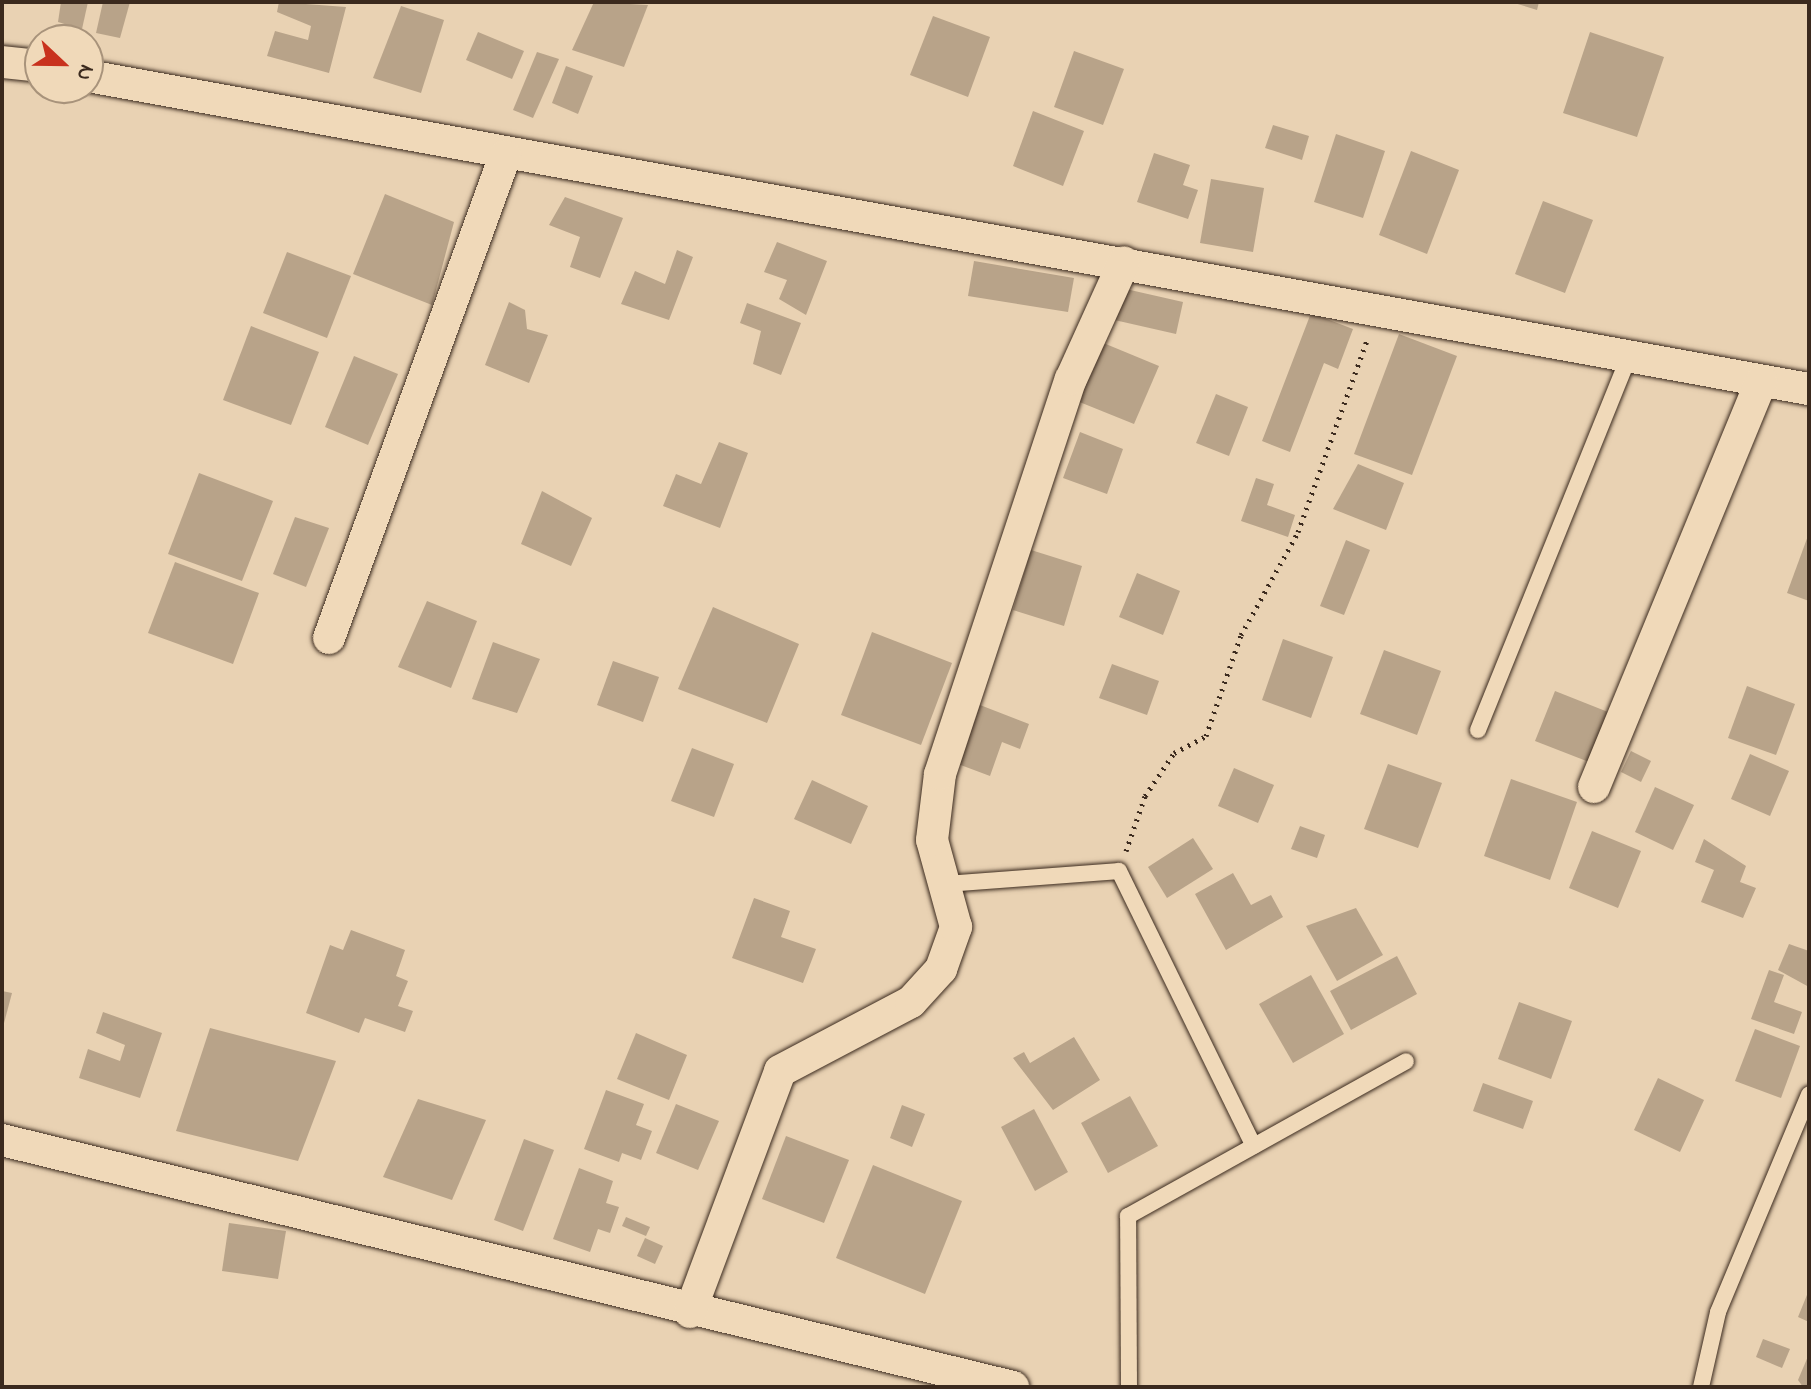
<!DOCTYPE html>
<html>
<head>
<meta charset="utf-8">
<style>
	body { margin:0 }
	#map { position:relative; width:1811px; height:1389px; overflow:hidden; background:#e9d2b3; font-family:"Indie Flower",sans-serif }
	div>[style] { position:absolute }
	.building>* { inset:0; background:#b8a389 }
	.path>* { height:5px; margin-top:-2.5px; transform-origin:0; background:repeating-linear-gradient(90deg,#3b2a1e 0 2px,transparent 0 8px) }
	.roads { filter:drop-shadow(0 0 2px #3b2a1e) drop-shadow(0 0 2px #3b2a1e) }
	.service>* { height:16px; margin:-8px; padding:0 8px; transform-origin:8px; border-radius:8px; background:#f0d9b9 }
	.minor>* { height:32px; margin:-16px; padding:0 16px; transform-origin:16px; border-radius:16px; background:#f0d9b9 }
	span { translate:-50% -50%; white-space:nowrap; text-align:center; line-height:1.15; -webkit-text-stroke:6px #f0d9b9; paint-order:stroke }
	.frame { position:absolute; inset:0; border:4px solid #3b2a1e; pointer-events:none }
	.north { position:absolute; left:24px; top:24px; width:80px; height:80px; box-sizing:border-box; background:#f0d9b9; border:2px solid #a8937b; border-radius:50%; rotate:112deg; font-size:22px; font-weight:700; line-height:32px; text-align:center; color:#3b2a1e }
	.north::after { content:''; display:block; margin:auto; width:28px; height:36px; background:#c8321e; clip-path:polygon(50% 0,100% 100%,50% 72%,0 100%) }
</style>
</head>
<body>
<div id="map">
	<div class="building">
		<i style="clip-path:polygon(61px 2px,88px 2px,82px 29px,58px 22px)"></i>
		<i style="clip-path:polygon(103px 2px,130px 2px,120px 38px,96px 33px)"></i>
		<i style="clip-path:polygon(279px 2px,346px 7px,329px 73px,267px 56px,275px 31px,308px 40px,311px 26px,277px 12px)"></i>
		<i style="clip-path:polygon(594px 2px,648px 5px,624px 67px,572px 50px)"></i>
		<i style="clip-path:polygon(1511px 2px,1539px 2px,1537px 10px)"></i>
		<i style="clip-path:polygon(401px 6px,444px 20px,421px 93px,373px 78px)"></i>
		<i style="clip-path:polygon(933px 16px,990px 37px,968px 97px,910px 75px)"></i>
		<i style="clip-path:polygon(478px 32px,524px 51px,512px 79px,466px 60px)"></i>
		<i style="clip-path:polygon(1590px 32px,1664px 57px,1637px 137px,1563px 113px)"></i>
		<i style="clip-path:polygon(1074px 51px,1124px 69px,1103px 125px,1054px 107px)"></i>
		<i style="clip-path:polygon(537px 52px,559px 59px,533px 118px,513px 110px)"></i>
		<i style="clip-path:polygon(566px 66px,593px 76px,578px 114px,552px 103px)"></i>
		<i style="clip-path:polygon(1033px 111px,1084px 131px,1063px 186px,1013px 166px)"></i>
		<i style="clip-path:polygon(1273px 125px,1309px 136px,1302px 160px,1265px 148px)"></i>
		<i style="clip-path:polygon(1336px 134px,1385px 151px,1363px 218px,1314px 202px)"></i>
		<i style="clip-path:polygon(1411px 151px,1459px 170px,1427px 254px,1379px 235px)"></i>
		<i style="clip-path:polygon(1154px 153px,1190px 165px,1183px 185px,1198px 190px,1188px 219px,1137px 202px)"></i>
		<i style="clip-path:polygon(1211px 179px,1264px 188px,1253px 252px,1200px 243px)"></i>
		<i style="clip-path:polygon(385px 194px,454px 222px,432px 305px,353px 274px)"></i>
		<i style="clip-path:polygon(565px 197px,623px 218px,600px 278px,570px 267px,580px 237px,549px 225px)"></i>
		<i style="clip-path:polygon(1543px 201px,1593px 220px,1565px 293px,1515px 274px)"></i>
		<i style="clip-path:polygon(777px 242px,827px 261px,806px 315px,779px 299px,787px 280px,764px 272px)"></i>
		<i style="clip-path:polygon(677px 250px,693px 257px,669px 320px,621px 304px,635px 271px,665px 284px)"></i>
		<i style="clip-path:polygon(287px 252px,351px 276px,327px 338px,263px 313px)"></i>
		<i style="clip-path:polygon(974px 261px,1074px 278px,1068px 312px,968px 296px)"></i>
		<i style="clip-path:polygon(1117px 287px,1183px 302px,1176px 334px,1110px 319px)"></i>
		<i style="clip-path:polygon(509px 302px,525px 310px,527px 329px,548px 335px,529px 383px,485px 365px)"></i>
		<i style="clip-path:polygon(747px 303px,801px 323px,781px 375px,753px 364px,761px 331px,740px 323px)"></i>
		<i style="clip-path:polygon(1311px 313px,1353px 329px,1338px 369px,1324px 363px,1290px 452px,1262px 441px)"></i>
		<i style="clip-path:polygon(251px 326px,319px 352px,291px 425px,223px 400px)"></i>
		<i style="clip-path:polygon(1399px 334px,1457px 356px,1412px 475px,1354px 454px)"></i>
		<i style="clip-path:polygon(1101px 342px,1159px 366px,1134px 424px,1077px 401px)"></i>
		<i style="clip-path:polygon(354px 356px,398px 374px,368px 445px,325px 427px)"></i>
		<i style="clip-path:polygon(1216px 394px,1248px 407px,1229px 456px,1196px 443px)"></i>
		<i style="clip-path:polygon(1080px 432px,1123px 449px,1107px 494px,1063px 478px)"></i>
		<i style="clip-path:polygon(719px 442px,748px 453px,720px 528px,663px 506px,676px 474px,701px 484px)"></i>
		<i style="clip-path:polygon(1358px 464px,1404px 483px,1386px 530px,1333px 509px)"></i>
		<i style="clip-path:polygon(199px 473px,273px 501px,242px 581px,168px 554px)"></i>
		<i style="clip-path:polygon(1256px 478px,1274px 484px,1267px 505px,1295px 515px,1288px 537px,1241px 521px)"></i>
		<i style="clip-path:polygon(542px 491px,592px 518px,571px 566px,521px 544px)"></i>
		<i style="clip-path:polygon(295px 517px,329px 528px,306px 587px,273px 574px)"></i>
		<i style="clip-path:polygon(1809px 533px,1809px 601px,1787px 593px)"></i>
		<i style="clip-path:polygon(1346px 540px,1370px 550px,1344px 615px,1320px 606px)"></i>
		<i style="clip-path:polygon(1031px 550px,1082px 566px,1064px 626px,1013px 610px)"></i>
		<i style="clip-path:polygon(175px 562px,259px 593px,233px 664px,148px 633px)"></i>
		<i style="clip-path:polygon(1137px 573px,1180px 591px,1163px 635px,1119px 617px)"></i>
		<i style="clip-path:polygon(427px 601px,477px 621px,451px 688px,398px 667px)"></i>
		<i style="clip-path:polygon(713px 607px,799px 644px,767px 723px,678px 689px)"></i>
		<i style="clip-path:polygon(872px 632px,952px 663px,921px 745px,841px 715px)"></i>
		<i style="clip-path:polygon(1283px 639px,1333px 657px,1311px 718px,1262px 700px)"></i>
		<i style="clip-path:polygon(493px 642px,540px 659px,517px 713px,472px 699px)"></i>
		<i style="clip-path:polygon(1384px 650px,1441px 671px,1417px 735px,1360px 714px)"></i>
		<i style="clip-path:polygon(613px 661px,659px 677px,643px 722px,597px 705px)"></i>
		<i style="clip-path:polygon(1112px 664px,1159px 681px,1147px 715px,1099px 698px)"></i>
		<i style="clip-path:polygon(1747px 686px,1795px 704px,1776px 755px,1728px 738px)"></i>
		<i style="clip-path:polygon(1555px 691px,1608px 712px,1589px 762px,1535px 741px)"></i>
		<i style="clip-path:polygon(980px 705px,1029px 724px,1020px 749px,1002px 742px,990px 776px,958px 764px)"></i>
		<i style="clip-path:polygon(692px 748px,734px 764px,714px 817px,671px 801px)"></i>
		<i style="clip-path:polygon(1631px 751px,1651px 761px,1641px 782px,1621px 772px)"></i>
		<i style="clip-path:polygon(1750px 754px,1789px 771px,1770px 816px,1731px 799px)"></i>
		<i style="clip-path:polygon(1388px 764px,1442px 783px,1418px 848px,1364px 829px)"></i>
		<i style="clip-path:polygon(1234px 768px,1274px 785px,1258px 823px,1218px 806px)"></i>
		<i style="clip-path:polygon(1511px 779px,1577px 802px,1550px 880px,1484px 856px)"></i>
		<i style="clip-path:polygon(812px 780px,868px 806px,851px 844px,794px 819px)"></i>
		<i style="clip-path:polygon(1655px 787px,1694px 805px,1673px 850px,1635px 832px)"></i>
		<i style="clip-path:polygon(1300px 826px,1325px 835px,1317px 858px,1291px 849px)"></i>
		<i style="clip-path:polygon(1592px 831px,1641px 851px,1618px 908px,1569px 888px)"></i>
		<i style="clip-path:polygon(1193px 838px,1213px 869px,1167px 898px,1148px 867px)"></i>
		<i style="clip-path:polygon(1704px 839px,1746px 866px,1740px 882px,1756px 888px,1743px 918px,1701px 902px,1714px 870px,1695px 862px)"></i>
		<i style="clip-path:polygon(1233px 873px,1251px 905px,1271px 895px,1283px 917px,1226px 950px,1195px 894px)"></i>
		<i style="clip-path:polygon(754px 898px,790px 911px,781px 937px,816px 949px,803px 983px,732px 958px)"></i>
		<i style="clip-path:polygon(1356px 908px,1383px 955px,1337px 981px,1306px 926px)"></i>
		<i style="clip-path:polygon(351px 930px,405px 950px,396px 976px,408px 981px,398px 1006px,413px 1011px,405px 1032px,365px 1018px,359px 1033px,306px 1013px,330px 945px,343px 950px)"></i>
		<i style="clip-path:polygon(1789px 944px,1809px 951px,1809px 987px,1778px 970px)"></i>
		<i style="clip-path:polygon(1397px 956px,1417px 994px,1351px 1030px,1330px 991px)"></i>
		<i style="clip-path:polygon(1769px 970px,1784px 975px,1774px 1002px,1802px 1012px,1794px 1034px,1751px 1019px)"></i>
		<i style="clip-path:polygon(1311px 975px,1344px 1034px,1293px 1063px,1259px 1004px)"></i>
		<i style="clip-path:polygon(2px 991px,12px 993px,3px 1027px,2px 1027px)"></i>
		<i style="clip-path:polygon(1519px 1002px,1572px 1021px,1551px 1079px,1498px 1059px)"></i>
		<i style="clip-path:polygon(103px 1012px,162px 1033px,140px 1098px,79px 1078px,88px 1049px,120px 1061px,125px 1045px,96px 1033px)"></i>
		<i style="clip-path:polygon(210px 1028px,336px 1061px,298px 1161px,176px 1131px)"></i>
		<i style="clip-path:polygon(1755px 1029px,1800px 1046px,1781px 1098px,1735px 1081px)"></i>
		<i style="clip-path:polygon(636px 1033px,687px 1055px,669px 1100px,617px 1079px)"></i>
		<i style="clip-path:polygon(1074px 1037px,1100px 1080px,1053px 1110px,1013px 1058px,1024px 1052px,1030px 1063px)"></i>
		<i style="clip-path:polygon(1658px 1078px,1704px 1100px,1680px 1152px,1634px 1130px)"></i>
		<i style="clip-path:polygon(1483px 1083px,1533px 1101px,1523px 1129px,1473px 1111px)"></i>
		<i style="clip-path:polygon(606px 1090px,644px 1104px,636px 1125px,652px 1131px,641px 1160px,622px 1153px,619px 1162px,584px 1149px)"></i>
		<i style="clip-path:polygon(1130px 1096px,1158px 1146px,1108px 1173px,1081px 1123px)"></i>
		<i style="clip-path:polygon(418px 1099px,486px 1120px,452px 1200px,383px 1177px)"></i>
		<i style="clip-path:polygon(676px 1104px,719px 1121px,698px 1170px,656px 1153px)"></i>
		<i style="clip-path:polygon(902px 1105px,925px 1114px,912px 1147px,890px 1138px)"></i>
		<i style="clip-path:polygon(1034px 1109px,1068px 1172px,1035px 1191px,1001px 1127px)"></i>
		<i style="clip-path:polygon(786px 1136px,849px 1160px,824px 1223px,762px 1199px)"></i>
		<i style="clip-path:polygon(524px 1139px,554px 1150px,523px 1231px,494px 1220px)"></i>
		<i style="clip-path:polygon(873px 1165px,962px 1201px,925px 1294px,836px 1258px)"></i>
		<i style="clip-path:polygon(579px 1168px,613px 1181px,606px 1203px,619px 1207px,610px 1233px,598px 1229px,590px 1252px,553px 1239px)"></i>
		<i style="clip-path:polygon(626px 1217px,650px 1227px,646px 1236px,622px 1226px)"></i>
		<i style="clip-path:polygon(229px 1223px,286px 1231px,278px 1279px,222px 1271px)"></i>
		<i style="clip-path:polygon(645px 1238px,663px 1246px,655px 1264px,637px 1256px)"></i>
		<i style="clip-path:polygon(1809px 1290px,1809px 1322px,1798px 1317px)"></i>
		<i style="clip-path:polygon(1763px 1339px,1790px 1349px,1782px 1368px,1756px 1357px)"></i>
		<i style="clip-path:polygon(1809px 1354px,1809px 1387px,1803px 1387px,1798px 1380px)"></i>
	</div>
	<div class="path">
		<i style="left:1126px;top:851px;width:58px;rotate:-70.9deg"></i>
		<i style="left:1145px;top:796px;width:52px;rotate:-56deg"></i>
		<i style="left:1174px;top:753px;width:36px;rotate:-28deg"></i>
		<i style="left:1206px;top:736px;width:107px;rotate:-70.9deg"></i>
		<i style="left:1241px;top:635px;width:118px;rotate:-61deg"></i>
		<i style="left:1298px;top:532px;width:206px;rotate:-70.2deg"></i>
	</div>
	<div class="roads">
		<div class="service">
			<i style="left:1478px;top:730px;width:403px;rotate:-68deg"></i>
			<i style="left:947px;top:884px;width:172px;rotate:-4.3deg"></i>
			<i style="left:1119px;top:871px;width:306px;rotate:63.9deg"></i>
			<i style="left:1129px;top:1387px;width:171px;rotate:-90.3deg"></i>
			<i style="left:1128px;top:1216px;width:318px;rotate:-29.1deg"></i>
			<i style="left:1701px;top:1387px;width:77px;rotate:-77.2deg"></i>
			<i style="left:1718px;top:1312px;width:236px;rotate:-67.3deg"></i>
		</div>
		<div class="minor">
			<i style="left:2px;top:62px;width:38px;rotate:6deg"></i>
			<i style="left:88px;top:76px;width:1749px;rotate:10.31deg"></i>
			<i style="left:329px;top:638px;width:513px;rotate:-69.94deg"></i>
			<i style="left:1594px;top:787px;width:439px;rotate:-67.6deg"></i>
			<i style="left:2px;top:1140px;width:1041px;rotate:13.73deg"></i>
			<i style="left:690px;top:1312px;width:257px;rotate:-69.5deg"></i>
			<i style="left:780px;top:1071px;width:148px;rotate:-27.8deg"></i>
			<i style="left:911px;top:1002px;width:45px;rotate:-47.7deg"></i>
			<i style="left:941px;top:969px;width:45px;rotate:-70.3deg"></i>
			<i style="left:956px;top:927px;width:90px;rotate:-105.4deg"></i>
			<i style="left:932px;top:840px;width:66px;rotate:-83.1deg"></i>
			<i style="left:940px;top:774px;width:416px;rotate:-71.7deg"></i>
			<i style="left:1071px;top:379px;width:128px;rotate:-65.6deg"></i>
		</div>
	</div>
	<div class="frame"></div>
	<div class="north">N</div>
</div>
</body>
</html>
